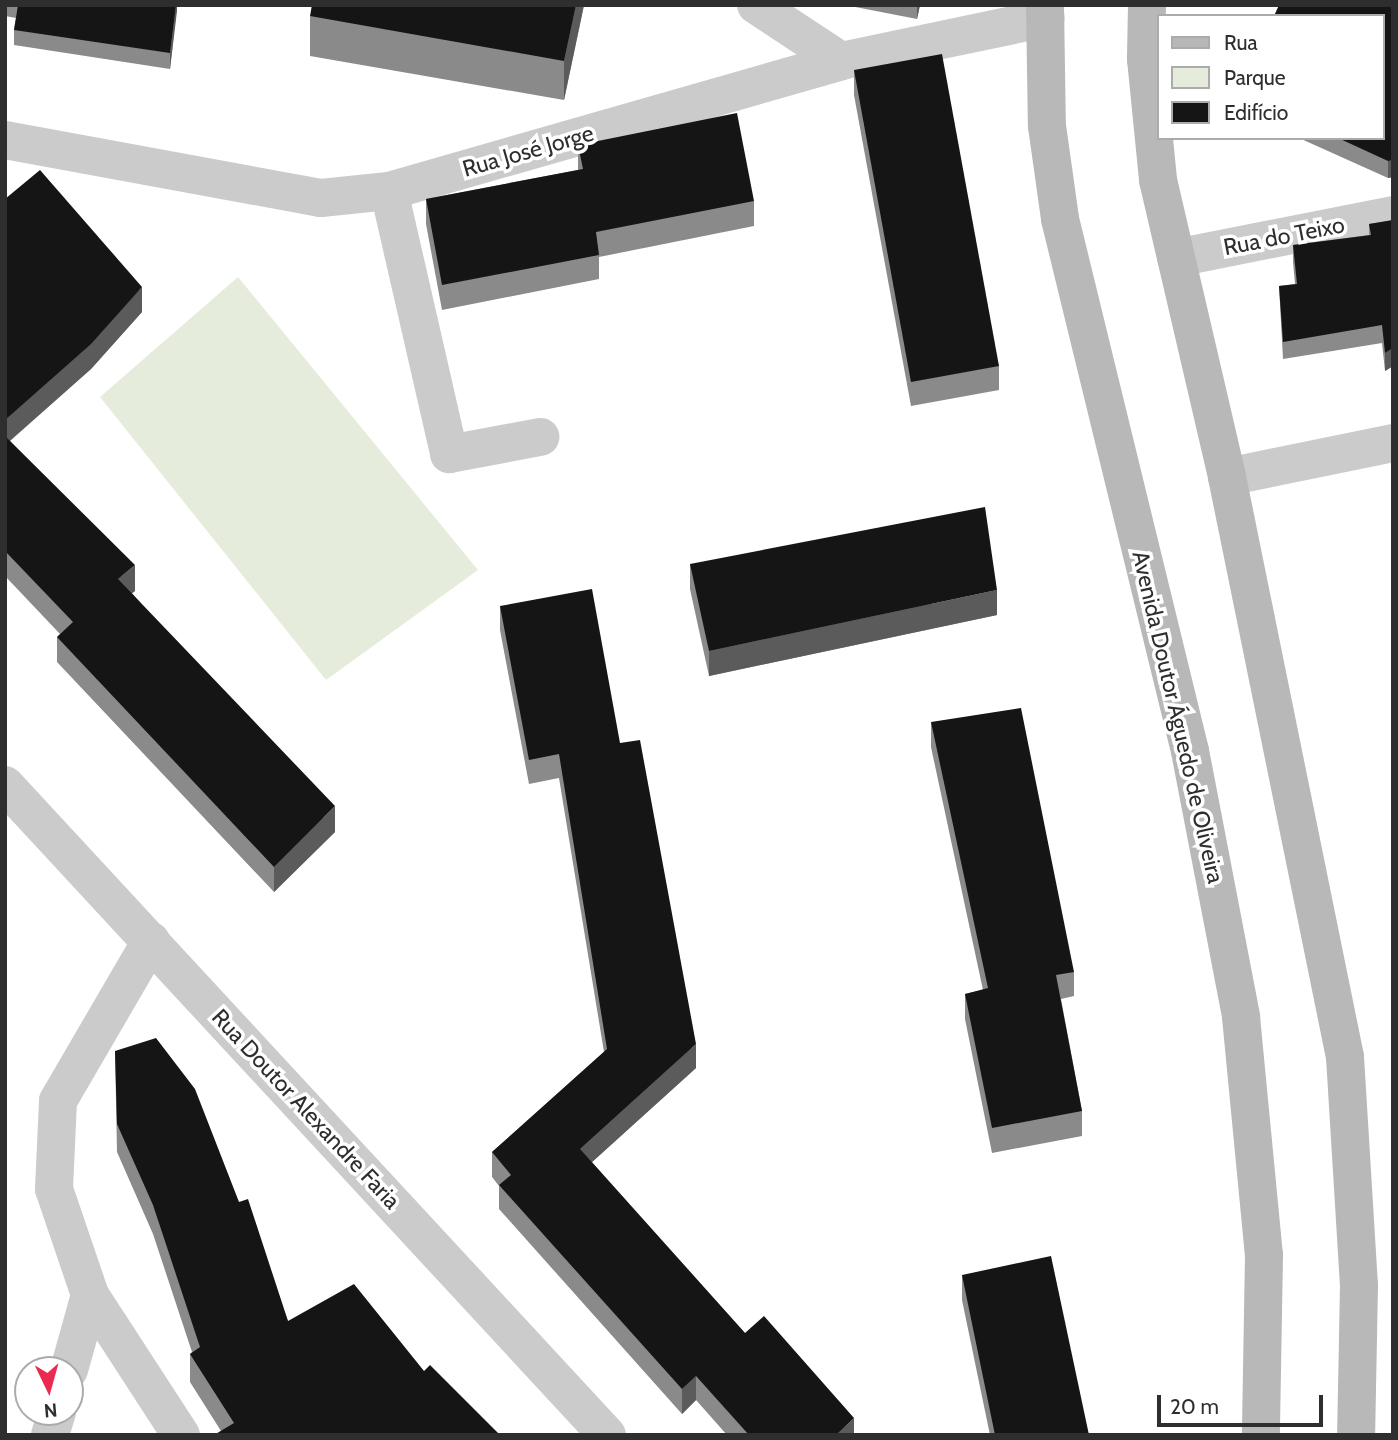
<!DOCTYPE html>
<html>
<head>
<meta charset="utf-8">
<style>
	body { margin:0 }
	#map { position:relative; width:1398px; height:1440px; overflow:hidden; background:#fff; font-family:Cabin,sans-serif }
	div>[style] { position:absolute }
	.green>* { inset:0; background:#e6ecdb }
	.street>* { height:38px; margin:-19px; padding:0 19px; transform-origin:19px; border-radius:19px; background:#cbcbcb }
	.secondary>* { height:38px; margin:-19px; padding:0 19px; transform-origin:19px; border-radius:19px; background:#b8b8b8 }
	.wall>* { inset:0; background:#8a8a8a }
	.shaded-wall>* { inset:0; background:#5b5b5b }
	.building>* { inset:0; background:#151515 }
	span { translate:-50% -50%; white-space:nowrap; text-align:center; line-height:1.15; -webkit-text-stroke:7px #fff; paint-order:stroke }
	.street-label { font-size:23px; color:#2e2e2e }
	.frame { position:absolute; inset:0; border:7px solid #2e2e2e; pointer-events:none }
	.legend { position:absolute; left:1157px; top:14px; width:228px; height:126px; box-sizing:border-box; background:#fff; border:2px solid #ababab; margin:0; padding:9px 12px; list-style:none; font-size:21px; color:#2e2e2e }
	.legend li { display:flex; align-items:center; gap:14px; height:35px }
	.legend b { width:35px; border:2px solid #ababab }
	.north { position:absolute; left:14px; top:1356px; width:70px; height:70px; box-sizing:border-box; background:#fff; border:2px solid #ababab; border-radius:50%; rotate:175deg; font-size:19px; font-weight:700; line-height:28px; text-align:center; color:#2e2e2e }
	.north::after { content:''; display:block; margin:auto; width:24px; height:32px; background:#eb2a4f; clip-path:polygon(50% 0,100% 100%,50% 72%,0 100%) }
	.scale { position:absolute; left:1157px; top:1395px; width:166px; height:32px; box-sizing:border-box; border:4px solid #2e2e2e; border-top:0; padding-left:9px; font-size:21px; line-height:24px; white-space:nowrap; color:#2e2e2e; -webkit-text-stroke:5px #fff; paint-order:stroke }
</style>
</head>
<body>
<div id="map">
	<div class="green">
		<i style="clip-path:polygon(238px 277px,478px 570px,326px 680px,100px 397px)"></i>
	</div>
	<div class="street">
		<i style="left:756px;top:5px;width:102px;rotate:33.4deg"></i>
		<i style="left:5px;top:140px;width:321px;rotate:10.4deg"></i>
		<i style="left:321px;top:198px;width:68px;rotate:-5.9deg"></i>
		<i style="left:389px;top:191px;width:470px;rotate:-16deg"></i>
		<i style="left:841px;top:61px;width:209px;rotate:-11.8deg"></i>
		<i style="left:389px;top:191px;width:270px;rotate:77.1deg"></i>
		<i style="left:449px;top:454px;width:93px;rotate:-10.6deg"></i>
		<i style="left:1176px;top:258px;width:221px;rotate:-11.2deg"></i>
		<i style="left:1227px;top:477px;width:169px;rotate:-11.6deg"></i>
		<i style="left:5px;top:785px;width:886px;rotate:47.2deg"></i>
		<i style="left:151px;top:941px;width:185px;rotate:120.2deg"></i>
		<i style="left:58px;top:1101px;width:88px;rotate:92.6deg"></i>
		<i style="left:54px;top:1189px;width:112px;rotate:71.2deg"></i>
		<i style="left:90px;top:1295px;width:167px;rotate:57deg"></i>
		<i style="left:69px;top:1370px;width:78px;rotate:-74.4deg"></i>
		<i style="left:50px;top:1435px;width:24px;rotate:-73deg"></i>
	</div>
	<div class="secondary">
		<i style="left:1045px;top:5px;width:121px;rotate:89.1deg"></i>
		<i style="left:1047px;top:126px;width:94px;rotate:82deg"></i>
		<i style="left:1060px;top:219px;width:548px;rotate:76.27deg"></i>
		<i style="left:1190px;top:751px;width:271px;rotate:79.1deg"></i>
		<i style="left:1241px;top:1017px;width:239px;rotate:84.5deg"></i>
		<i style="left:1264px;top:1255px;width:180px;rotate:91deg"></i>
		<i style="left:1147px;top:5px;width:54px;rotate:91.1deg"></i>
		<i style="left:1146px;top:59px;width:122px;rotate:84.3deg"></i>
		<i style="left:1158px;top:180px;width:305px;rotate:76.9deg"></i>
		<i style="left:1227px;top:477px;width:592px;rotate:78.5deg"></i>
		<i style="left:1345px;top:1057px;width:228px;rotate:86.5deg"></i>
		<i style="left:1359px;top:1285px;width:150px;rotate:91.1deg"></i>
	</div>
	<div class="wall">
		<i style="clip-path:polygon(5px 5px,177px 5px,170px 69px,14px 45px,14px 30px,16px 18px,5px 16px)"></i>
		<i style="clip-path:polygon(584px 5px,564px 100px,310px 56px,310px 16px)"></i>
		<i style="clip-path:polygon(845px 5px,920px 5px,917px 19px)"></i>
		<i style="clip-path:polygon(1393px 5px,1393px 177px,1388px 178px,1299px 138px,1382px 138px)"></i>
		<i style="clip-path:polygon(854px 70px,999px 366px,999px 390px,911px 406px,854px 95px)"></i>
		<i style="clip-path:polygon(578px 145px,754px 201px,754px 226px,599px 257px,599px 279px,442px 310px,426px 224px,426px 199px,578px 170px)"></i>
		<i style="clip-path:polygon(5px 199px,142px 312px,91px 369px,10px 441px,135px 591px,132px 593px,335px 832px,274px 892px,57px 662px,57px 637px,60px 634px,5px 576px)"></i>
		<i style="clip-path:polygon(1393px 220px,1393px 366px,1385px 371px,1382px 343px,1283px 359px,1279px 286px,1295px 284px,1293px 262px,1293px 245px,1369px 235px,1369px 224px)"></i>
		<i style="clip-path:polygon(690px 564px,997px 615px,709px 676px,690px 589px)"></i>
		<i style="clip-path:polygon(500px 606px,620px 743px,696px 1068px,592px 1162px,745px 1333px,854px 1435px,727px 1435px,696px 1400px,682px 1414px,499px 1209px,499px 1186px,492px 1177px,492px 1152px,604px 1052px,559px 778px,529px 784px,500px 630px)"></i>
		<i style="clip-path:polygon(931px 722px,1074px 972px,1074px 996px,1061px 999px,1082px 1111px,1082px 1136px,992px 1153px,965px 1019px,965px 994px,983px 990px,931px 747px)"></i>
		<i style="clip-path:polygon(115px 1051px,239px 1202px,288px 1321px,424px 1371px,500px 1435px,221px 1431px,190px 1382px,190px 1354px,192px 1352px,153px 1234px,117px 1152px)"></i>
		<i style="clip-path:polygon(962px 1275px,1089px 1435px,990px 1435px,962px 1300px)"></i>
	</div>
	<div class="shaded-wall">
		<i style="clip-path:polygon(176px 5px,177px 5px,177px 11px,170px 69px,170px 53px)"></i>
		<i style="clip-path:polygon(576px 5px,584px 5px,564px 100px,564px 61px)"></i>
		<i style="clip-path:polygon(917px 5px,920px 5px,917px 19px)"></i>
		<i style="clip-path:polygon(1393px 160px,1393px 177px,1388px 178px,1388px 161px)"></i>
		<i style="clip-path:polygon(142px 287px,142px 312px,91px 369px,5px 445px,5px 420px)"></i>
		<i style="clip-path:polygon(1393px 348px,1393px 366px,1385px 371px,1385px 353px)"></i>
		<i style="clip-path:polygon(135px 565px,135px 591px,118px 604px,118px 579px)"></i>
		<i style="clip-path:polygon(997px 590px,997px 615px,709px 676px,709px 651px)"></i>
		<i style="clip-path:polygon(335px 806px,335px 832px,274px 892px,274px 867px)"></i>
		<i style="clip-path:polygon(696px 1044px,696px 1068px,580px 1173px,580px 1149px)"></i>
		<i style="clip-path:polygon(696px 1376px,696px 1400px,682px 1414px,682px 1389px)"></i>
		<i style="clip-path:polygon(854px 1418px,854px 1435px,836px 1435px)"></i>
	</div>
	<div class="building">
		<i style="clip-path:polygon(18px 5px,176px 5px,170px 53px,14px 30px)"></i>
		<i style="clip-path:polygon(312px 5px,576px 5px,564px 61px,310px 16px)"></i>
		<i style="clip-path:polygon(1279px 5px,1393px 5px,1393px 160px,1388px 161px,1338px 138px,1382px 138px,1382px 16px,1274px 16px)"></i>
		<i style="clip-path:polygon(942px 54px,999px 366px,911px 382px,854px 70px)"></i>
		<i style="clip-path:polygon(737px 113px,754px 201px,596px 232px,599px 255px,442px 285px,426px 199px,583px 169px,578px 145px)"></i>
		<i style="clip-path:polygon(40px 170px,142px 287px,91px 344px,5px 420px,5px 199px)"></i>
		<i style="clip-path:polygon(1393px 220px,1393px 348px,1385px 353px,1382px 325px,1283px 342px,1279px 286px,1297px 284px,1293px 245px,1371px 235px,1369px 224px)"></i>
		<i style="clip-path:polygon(5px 436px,135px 565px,118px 579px,335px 806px,274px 867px,57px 637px,73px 622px,5px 551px)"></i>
		<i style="clip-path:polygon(985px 507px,997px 590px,709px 651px,690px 564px)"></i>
		<i style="clip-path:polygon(592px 589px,620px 743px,640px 740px,696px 1044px,580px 1149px,745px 1333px,764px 1316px,854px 1418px,836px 1435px,749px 1435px,696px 1376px,682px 1389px,499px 1185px,511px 1175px,492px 1152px,607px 1049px,559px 754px,529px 760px,500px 606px)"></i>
		<i style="clip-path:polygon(1021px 708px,1074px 972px,1056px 975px,1082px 1111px,992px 1128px,965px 994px,988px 988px,931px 722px)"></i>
		<i style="clip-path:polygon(156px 1038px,195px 1089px,239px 1202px,248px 1199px,288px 1321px,354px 1284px,424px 1371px,430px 1365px,500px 1435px,214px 1435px,234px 1423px,190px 1354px,200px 1347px,153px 1205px,117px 1124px,115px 1051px)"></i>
		<i style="clip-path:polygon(1051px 1256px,1089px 1435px,995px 1435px,962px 1275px)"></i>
	</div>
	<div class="street-label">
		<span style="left:528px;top:151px;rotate:-16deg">Rua José Jorge</span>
		<span style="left:1284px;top:236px;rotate:-11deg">Rua do Teixo</span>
		<span style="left:1178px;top:717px;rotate:77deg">Avenida Doutor Águedo de Oliveira</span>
		<span style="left:306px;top:1109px;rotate:47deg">Rua Doutor Alexandre Faria</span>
	</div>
	<div class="frame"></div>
	<ul class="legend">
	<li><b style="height:9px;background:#b8b8b8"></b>Rua</li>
	<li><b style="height:19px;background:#e6ecdb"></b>Parque</li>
	<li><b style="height:19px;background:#151515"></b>Edifício</li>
	</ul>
	<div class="north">N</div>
	<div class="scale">20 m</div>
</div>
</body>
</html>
